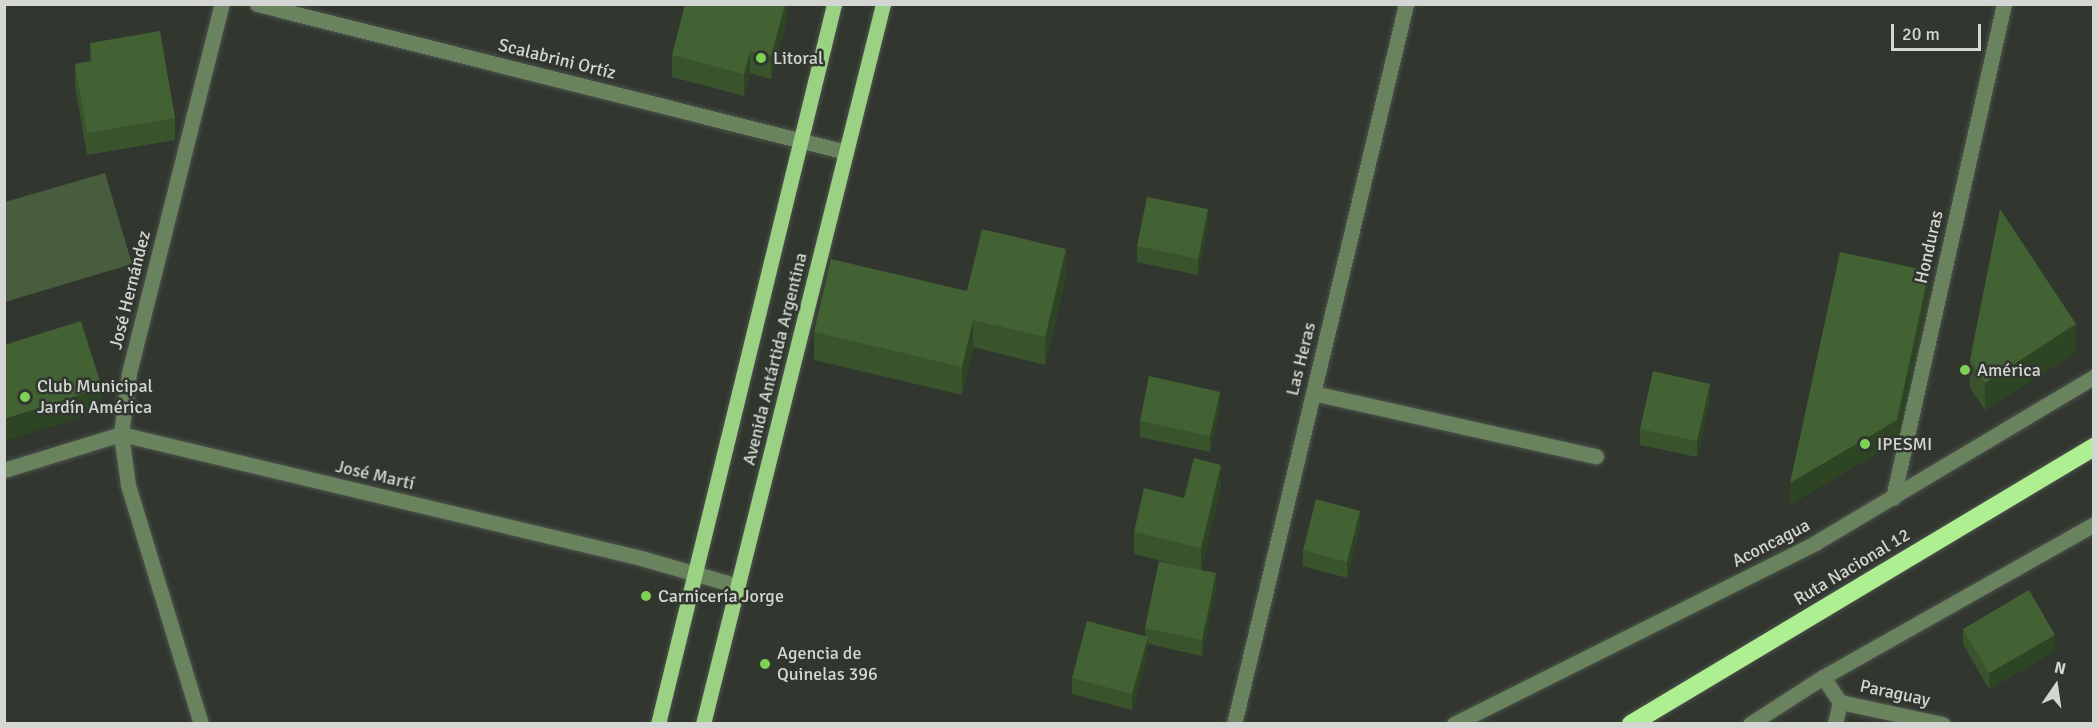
<!DOCTYPE html>
<html>
<head>
<meta charset="utf-8">
<style>
	body { margin:0 }
	#map { position:relative; width:2098px; height:728px; overflow:hidden; background:#31362f; font-family:Signika,sans-serif }
	div>[style] { position:absolute }
	.green>* { inset:0; background:#475d3e }
	.roads { filter:drop-shadow(0 0 2px #4e534c) drop-shadow(0 0 2px #4e534c) }
	.minor>* { height:15px; margin:-7.5px; padding:0 7.5px; transform-origin:7.5px; border-radius:7.5px; background:#69835e }
	.major>* { height:15px; margin:-7.5px; padding:0 7.5px; transform-origin:7.5px; border-radius:7.5px; background:#9ad183 }
	.highway>* { height:18px; margin:-9px; padding:0 9px; transform-origin:9px; border-radius:9px; background:#aef091 }
	.wall>* { inset:0; background:#39542d }
	.shaded-wall>* { inset:0; background:#2e4524 }
	.building>* { inset:0; background:#426234 }
	.dots>* { width:16px; height:16px; translate:-50% -50%; box-sizing:border-box; border:3px solid #31362f; border-radius:50% }
	span { translate:-50% -50%; white-space:nowrap; text-align:center; line-height:1.15; -webkit-text-stroke:5px #31362f; paint-order:stroke }
	.poi-label { font-size:18px; color:#d3d6d2 }
	.left { translate:0 -50%; text-align:left }
	.street-label { font-size:18px; color:#d3d6d2 }
	.frame { position:absolute; inset:0; border:6px solid #d3d6d2; pointer-events:none }
	.north { position:absolute; left:2026px; top:656px; width:60px; height:60px; -webkit-text-stroke:4px #31362f; paint-order:stroke; rotate:13deg; font-size:16px; font-weight:700; line-height:24px; text-align:center; color:#d3d6d2 }
	.north::after { content:''; display:block; margin:auto; width:21px; height:27px; background:#d3d6d2; clip-path:polygon(50% 0,100% 100%,50% 72%,0 100%) }
	.scale { position:absolute; left:1891px; top:24px; width:90px; height:27px; box-sizing:border-box; border:3px solid #d3d6d2; border-top:0; padding-left:8px; font-size:18px; line-height:21px; white-space:nowrap; color:#d3d6d2; -webkit-text-stroke:4px #31362f; paint-order:stroke }
</style>
</head>
<body>
<div id="map">
	<div class="green">
		<i style="clip-path:polygon(105px 173px,132px 264px,5px 302px,5px 202px)"></i>
	</div>
	<div class="roads">
		<div class="minor">
			<i style="left:257px;top:4px;width:607px;rotate:14.1deg"></i>
			<i style="left:1313px;top:393px;width:290px;rotate:12.6deg"></i>
			<i style="left:4px;top:470px;width:122px;rotate:-17.1deg"></i>
			<i style="left:121px;top:434px;width:535px;rotate:13.41deg"></i>
			<i style="left:641px;top:558px;width:101px;rotate:16.1deg"></i>
			<i style="left:1893px;top:498px;width:506px;rotate:-77.34deg"></i>
			<i style="left:1823px;top:677px;width:30px;rotate:56deg"></i>
			<i style="left:1840px;top:702px;width:23px;rotate:103deg"></i>
			<i style="left:1840px;top:702px;width:105px;rotate:12.1deg"></i>
			<i style="left:201px;top:724px;width:250px;rotate:-107deg"></i>
			<i style="left:128px;top:485px;width:51px;rotate:-97.8deg"></i>
			<i style="left:121px;top:434px;width:62px;rotate:-82.5deg"></i>
			<i style="left:129px;top:373px;width:381px;rotate:-75.9deg"></i>
			<i style="left:1234px;top:724px;width:740px;rotate:-76.56deg"></i>
			<i style="left:1454px;top:724px;width:404px;rotate:-26.6deg"></i>
			<i style="left:1815px;top:543px;width:325px;rotate:-30.8deg"></i>
			<i style="left:1750px;top:724px;width:87px;rotate:-32.8deg"></i>
			<i style="left:1823px;top:677px;width:311px;rotate:-29.4deg"></i>
		</div>
		<div class="major">
			<i style="left:658px;top:724px;width:741px;rotate:-76.26deg"></i>
			<i style="left:703px;top:724px;width:742px;rotate:-75.96deg"></i>
		</div>
		<div class="highway">
			<i style="left:1631px;top:724px;width:540px;rotate:-30.89deg"></i>
		</div>
	</div>
	<div class="wall">
		<i style="clip-path:polygon(787px 4px,787px 19px,771px 79px,750px 73px,744px 96px,672px 77px,672px 55px)"></i>
		<i style="clip-path:polygon(90px 43px,175px 118px,175px 140px,87px 155px,75px 87px,75px 64px,90px 61px)"></i>
		<i style="clip-path:polygon(1208px 225px,1198px 275px,1137px 262px,1137px 246px)"></i>
		<i style="clip-path:polygon(1066px 277px,1045px 365px,973px 347px,962px 395px,814px 360px,814px 332px,967px 291px)"></i>
		<i style="clip-path:polygon(2076px 352px,1985px 410px,1970px 388px,1970px 360px)"></i>
		<i style="clip-path:polygon(1710px 400px,1697px 457px,1640px 445px,1640px 429px)"></i>
		<i style="clip-path:polygon(1220px 407px,1210px 452px,1140px 437px,1140px 421px)"></i>
		<i style="clip-path:polygon(1221px 487px,1201px 570px,1216px 589px,1202px 656px,1148px 644px,1148px 653px,1132px 710px,1072px 694px,1072px 678px,1145px 637px,1145px 628px,1192px 568px,1134px 554px,1134px 532px,1184px 498px)"></i>
		<i style="clip-path:polygon(1360px 526px,1347px 578px,1303px 566px,1303px 550px)"></i>
		<i style="clip-path:polygon(1963px 629px,2055px 651px,1989px 689px,1963px 644px)"></i>
	</div>
	<div class="shaded-wall">
		<i style="clip-path:polygon(785px 4px,787px 4px,787px 19px,771px 79px,771px 56px)"></i>
		<i style="clip-path:polygon(750px 51px,750px 73px,744px 96px,744px 74px)"></i>
		<i style="clip-path:polygon(1208px 209px,1208px 225px,1198px 275px,1198px 259px)"></i>
		<i style="clip-path:polygon(1066px 249px,1066px 277px,1045px 365px,1045px 337px)"></i>
		<i style="clip-path:polygon(1929px 271px,1929px 294px,1897px 442px,1790px 505px,1790px 483px)"></i>
		<i style="clip-path:polygon(973px 320px,973px 347px,962px 395px,962px 367px)"></i>
		<i style="clip-path:polygon(2076px 324px,2076px 352px,1985px 410px,1985px 383px)"></i>
		<i style="clip-path:polygon(1710px 384px,1710px 400px,1697px 457px,1697px 441px)"></i>
		<i style="clip-path:polygon(102px 388px,102px 411px,4px 441px,4px 419px)"></i>
		<i style="clip-path:polygon(1220px 392px,1220px 407px,1210px 452px,1210px 436px)"></i>
		<i style="clip-path:polygon(1221px 465px,1221px 487px,1201px 570px,1201px 548px)"></i>
		<i style="clip-path:polygon(1360px 511px,1360px 526px,1347px 578px,1347px 562px)"></i>
		<i style="clip-path:polygon(1216px 573px,1216px 589px,1202px 656px,1202px 640px)"></i>
		<i style="clip-path:polygon(2055px 635px,2055px 651px,1989px 689px,1989px 673px)"></i>
		<i style="clip-path:polygon(1148px 637px,1148px 653px,1132px 710px,1132px 694px)"></i>
	</div>
	<div class="building">
		<i style="clip-path:polygon(685px 4px,785px 4px,771px 56px,750px 51px,744px 74px,672px 55px)"></i>
		<i style="clip-path:polygon(160px 31px,175px 118px,87px 133px,75px 64px,93px 61px,90px 43px)"></i>
		<i style="clip-path:polygon(1147px 197px,1208px 209px,1198px 259px,1137px 246px)"></i>
		<i style="clip-path:polygon(2000px 209px,2076px 324px,1985px 383px,1970px 360px)"></i>
		<i style="clip-path:polygon(982px 229px,1066px 249px,1045px 337px,973px 320px,962px 367px,814px 332px,831px 259px,967px 291px)"></i>
		<i style="clip-path:polygon(1840px 252px,1929px 271px,1897px 420px,1790px 483px)"></i>
		<i style="clip-path:polygon(81px 321px,102px 388px,4px 419px,4px 345px)"></i>
		<i style="clip-path:polygon(1653px 371px,1710px 384px,1697px 441px,1640px 429px)"></i>
		<i style="clip-path:polygon(1149px 376px,1220px 392px,1210px 436px,1140px 421px)"></i>
		<i style="clip-path:polygon(1194px 458px,1221px 465px,1201px 548px,1134px 532px,1144px 488px,1184px 498px)"></i>
		<i style="clip-path:polygon(1316px 499px,1360px 511px,1347px 562px,1303px 550px)"></i>
		<i style="clip-path:polygon(1159px 561px,1216px 573px,1202px 640px,1145px 628px)"></i>
		<i style="clip-path:polygon(2029px 590px,2055px 635px,1989px 673px,1963px 629px)"></i>
		<i style="clip-path:polygon(1087px 621px,1148px 637px,1132px 694px,1072px 678px)"></i>
	</div>
	<div class="dots">
		<i style="left:761px;top:58px;background:#7dd154"></i>
		<i style="left:1965px;top:370px;background:#7dd154"></i>
		<i style="left:25px;top:397px;background:#7dd154"></i>
		<i style="left:1865px;top:444px;background:#7dd154"></i>
		<i style="left:646px;top:596px;background:#7dd154"></i>
		<i style="left:765px;top:664px;background:#7dd154"></i>
	</div>
	<div class="poi-label">
		<span class="left" style="left:773px;top:58px">Litoral</span>
		<span class="left" style="left:1977px;top:370px">América</span>
		<span class="left" style="left:37px;top:397px">Club Municipal<br>Jardín América</span>
		<span class="left" style="left:1877px;top:444px">IPESMI</span>
		<span class="left" style="left:658px;top:596px">Carnicería Jorge</span>
		<span class="left" style="left:777px;top:664px">Agencia de<br>Quinelas 396</span>
	</div>
	<div class="street-label">
		<span style="left:557px;top:59px;rotate:14deg">Scalabrini Ortíz</span>
		<span style="left:1929px;top:247px;rotate:-77deg">Honduras</span>
		<span style="left:130px;top:290px;rotate:-76deg">José Hernández</span>
		<span style="left:775px;top:359px;rotate:-76deg">Avenida Antártida Argentina</span>
		<span style="left:1301px;top:359px;rotate:-76deg">Las Heras</span>
		<span style="left:375px;top:475px;rotate:13deg">José Martí</span>
		<span style="left:1771px;top:543px;rotate:-27deg">Aconcagua</span>
		<span style="left:1852px;top:567px;rotate:-31deg">Ruta Nacional 12</span>
		<span style="left:1895px;top:693px;rotate:12deg">Paraguay</span>
	</div>
	<div class="frame"></div>
	<div class="north">N</div>
	<div class="scale">20 m</div>
</div>
</body>
</html>
